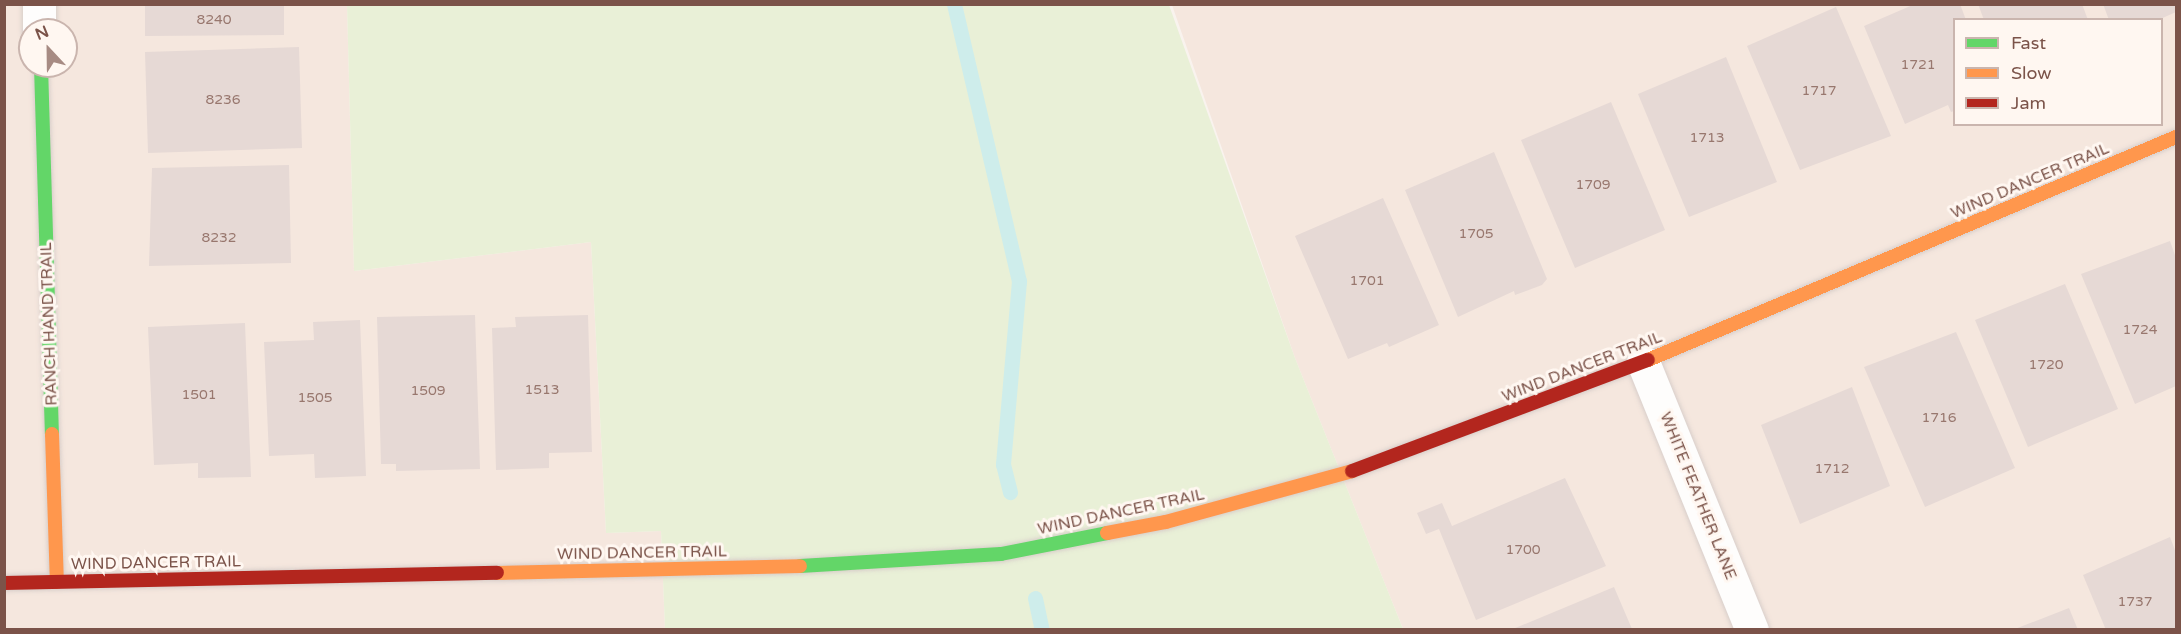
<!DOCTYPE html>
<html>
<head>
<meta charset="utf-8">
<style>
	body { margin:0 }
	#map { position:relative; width:2181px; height:634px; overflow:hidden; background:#f9f3ee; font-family:"Varela Round",sans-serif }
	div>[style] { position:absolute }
	.residential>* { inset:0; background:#f5e7de }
	.green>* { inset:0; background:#e9f0d7 }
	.stream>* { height:15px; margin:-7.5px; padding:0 7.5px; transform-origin:7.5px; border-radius:7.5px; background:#ceedeb }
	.building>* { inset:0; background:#e6d9d5 }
	.roads { filter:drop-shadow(0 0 2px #d8ceca) drop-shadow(0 0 2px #d8ceca) }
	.street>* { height:33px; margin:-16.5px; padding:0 16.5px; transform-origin:16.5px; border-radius:16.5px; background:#fefdfc }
	.fast>* { height:14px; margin:-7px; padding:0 7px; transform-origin:7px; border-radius:7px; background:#63d668 }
	.slow>* { height:14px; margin:-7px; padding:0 7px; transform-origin:7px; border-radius:7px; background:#ff974d }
	.jam>* { height:14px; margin:-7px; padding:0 7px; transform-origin:7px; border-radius:7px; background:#b3261e }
	span { translate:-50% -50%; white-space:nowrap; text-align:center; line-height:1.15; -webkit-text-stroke:6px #fff7f1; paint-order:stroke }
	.number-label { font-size:14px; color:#98776e }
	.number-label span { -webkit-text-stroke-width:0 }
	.street-label { font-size:16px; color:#7b5349 }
	.frame { position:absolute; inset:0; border:6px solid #7b5349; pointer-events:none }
	.legend { position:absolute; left:1953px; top:18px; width:210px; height:108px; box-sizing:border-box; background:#fff7f1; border:2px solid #cab5ae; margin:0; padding:8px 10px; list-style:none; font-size:18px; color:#7b5349 }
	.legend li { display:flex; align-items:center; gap:12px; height:30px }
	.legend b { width:30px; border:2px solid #cab5ae }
	.north { position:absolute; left:18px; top:18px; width:60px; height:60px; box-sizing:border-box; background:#fff7f1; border:2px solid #cab5ae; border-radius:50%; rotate:338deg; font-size:16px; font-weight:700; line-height:24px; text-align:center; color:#7b5349 }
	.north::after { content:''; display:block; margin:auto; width:21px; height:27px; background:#a78b83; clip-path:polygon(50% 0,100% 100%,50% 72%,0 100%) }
</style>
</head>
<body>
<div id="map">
	<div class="residential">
		<i style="clip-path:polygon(evenodd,4px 5px,347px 5px,354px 271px,591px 242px,606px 533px,661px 531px,665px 629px,5px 629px,4px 5px,30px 30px,66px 30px,66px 66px,30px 66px,30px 30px)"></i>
		<i style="clip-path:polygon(evenodd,1172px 5px,2176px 5px,2176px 629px,1403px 629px,1295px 358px,1172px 5px,1954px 20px,2162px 20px,2162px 124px,1954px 124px,1954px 20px)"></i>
	</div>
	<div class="green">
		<i style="clip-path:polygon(347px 5px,1169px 5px,1295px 358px,1403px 629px,665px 629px,661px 531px,606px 533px,591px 242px,354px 271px)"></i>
	</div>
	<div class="stream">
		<i style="left:954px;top:4px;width:285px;rotate:76.8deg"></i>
		<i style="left:1019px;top:281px;width:184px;rotate:95deg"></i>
		<i style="left:1003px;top:464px;width:29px;rotate:76deg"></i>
		<i style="left:1035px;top:598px;width:33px;rotate:78deg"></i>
	</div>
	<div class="building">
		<i style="clip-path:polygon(145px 4px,284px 4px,284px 35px,145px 36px)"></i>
		<i style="clip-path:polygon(1915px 4px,1960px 4px,1966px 20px,1954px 20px,1954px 111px,1951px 112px,1948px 105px,1905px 124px,1864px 26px)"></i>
		<i style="clip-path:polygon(1978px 4px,2082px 4px,2088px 20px,1984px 20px)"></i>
		<i style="clip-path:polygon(2103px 4px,2176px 4px,2176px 12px,2158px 20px,2109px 20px)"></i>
		<i style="clip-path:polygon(1836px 7px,1891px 136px,1800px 170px,1747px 46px)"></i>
		<i style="clip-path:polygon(299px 47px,302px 148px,148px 153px,145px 52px)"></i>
		<i style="clip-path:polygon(1726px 57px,1777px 182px,1689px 217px,1638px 94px)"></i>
		<i style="clip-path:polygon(1611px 102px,1665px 230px,1575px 268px,1521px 140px)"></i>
		<i style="clip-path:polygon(1494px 152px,1547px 279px,1542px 285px,1515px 295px,1514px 291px,1458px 317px,1405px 190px)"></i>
		<i style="clip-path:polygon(289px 165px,291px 263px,149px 266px,152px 168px)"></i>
		<i style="clip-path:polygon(1383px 198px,1439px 325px,1389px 347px,1387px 343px,1348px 359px,1295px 236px)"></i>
		<i style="clip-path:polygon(2170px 241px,2176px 258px,2176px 386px,2135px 404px,2081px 274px)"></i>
		<i style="clip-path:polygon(2065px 284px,2118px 409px,2028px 447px,1975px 320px)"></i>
		<i style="clip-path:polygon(475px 315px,480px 469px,396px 471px,396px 464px,381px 464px,377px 317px)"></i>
		<i style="clip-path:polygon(588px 315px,592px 452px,549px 453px,549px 468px,496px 470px,492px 328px,516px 327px,515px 317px)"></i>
		<i style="clip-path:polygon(360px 320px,366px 476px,315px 478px,314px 454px,269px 456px,264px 342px,314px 340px,313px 322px)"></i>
		<i style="clip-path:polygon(245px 323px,251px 477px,198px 478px,198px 463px,154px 465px,148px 327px)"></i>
		<i style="clip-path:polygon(1956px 332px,2015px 468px,1925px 507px,1864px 367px)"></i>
		<i style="clip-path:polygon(1852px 387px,1890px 486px,1800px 524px,1761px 425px)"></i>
		<i style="clip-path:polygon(1565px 478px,1606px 566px,1476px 620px,1439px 529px,1426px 534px,1417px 513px,1442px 503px,1452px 526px)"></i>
		<i style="clip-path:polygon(2170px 537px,2176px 553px,2176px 630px,2106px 630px,2083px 575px)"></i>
		<i style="clip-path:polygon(1614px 587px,1632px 629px,1513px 629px)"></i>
		<i style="clip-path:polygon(2069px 608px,2078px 630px,2016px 630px,2015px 629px)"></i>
	</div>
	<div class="roads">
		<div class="street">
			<i style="left:39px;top:4px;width:26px;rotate:90deg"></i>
			<i style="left:1643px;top:362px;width:289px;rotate:67.9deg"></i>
		</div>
		<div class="fast">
			<i style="left:41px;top:66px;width:368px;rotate:88.3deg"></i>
			<i style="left:800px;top:566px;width:201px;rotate:-3.4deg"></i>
			<i style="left:1001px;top:554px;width:108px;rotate:-11.2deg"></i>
		</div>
		<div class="slow">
			<i style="left:1648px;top:360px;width:573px;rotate:-22.9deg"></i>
			<i style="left:52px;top:434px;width:148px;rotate:88.1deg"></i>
			<i style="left:1107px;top:533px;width:60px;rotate:-10.6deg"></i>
			<i style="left:1166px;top:522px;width:193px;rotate:-15.3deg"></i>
			<i style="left:497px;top:573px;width:303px;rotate:-1.3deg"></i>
		</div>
		<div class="jam">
			<i style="left:1352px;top:471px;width:316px;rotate:-20.6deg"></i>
			<i style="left:4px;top:583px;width:493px;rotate:-1.2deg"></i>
		</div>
	</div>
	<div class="number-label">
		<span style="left:214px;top:20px">8240</span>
		<span style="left:1918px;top:65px">1721</span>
		<span style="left:1819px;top:91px">1717</span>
		<span style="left:223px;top:100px">8236</span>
		<span style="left:1707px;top:138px">1713</span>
		<span style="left:1593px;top:185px">1709</span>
		<span style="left:1476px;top:234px">1705</span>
		<span style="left:219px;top:238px">8232</span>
		<span style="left:1367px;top:281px">1701</span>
		<span style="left:2140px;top:330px">1724</span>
		<span style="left:2046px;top:365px">1720</span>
		<span style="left:542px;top:390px">1513</span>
		<span style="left:428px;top:391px">1509</span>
		<span style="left:199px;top:395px">1501</span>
		<span style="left:315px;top:398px">1505</span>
		<span style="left:1939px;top:418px">1716</span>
		<span style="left:1832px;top:469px">1712</span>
		<span style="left:1523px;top:550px">1700</span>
		<span style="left:2135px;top:602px">1737</span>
	</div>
	<div class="street-label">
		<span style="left:2030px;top:181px;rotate:-23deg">WIND DANCER TRAIL</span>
		<span style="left:49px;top:324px;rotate:-92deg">RANCH HAND TRAIL</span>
		<span style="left:1582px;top:367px;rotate:-21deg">WIND DANCER TRAIL</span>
		<span style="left:1698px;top:496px;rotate:68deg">WHITE FEATHER LANE</span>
		<span style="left:1121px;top:512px;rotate:-12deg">WIND DANCER TRAIL</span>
		<span style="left:642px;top:553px;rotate:-1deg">WIND DANCER TRAIL</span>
		<span style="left:156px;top:563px;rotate:-1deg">WIND DANCER TRAIL</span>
	</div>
	<div class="frame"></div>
	<ul class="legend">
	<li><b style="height:8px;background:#63d668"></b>Fast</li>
	<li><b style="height:8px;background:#ff974d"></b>Slow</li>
	<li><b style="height:8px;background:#b3261e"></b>Jam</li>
	</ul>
	<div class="north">N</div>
</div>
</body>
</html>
